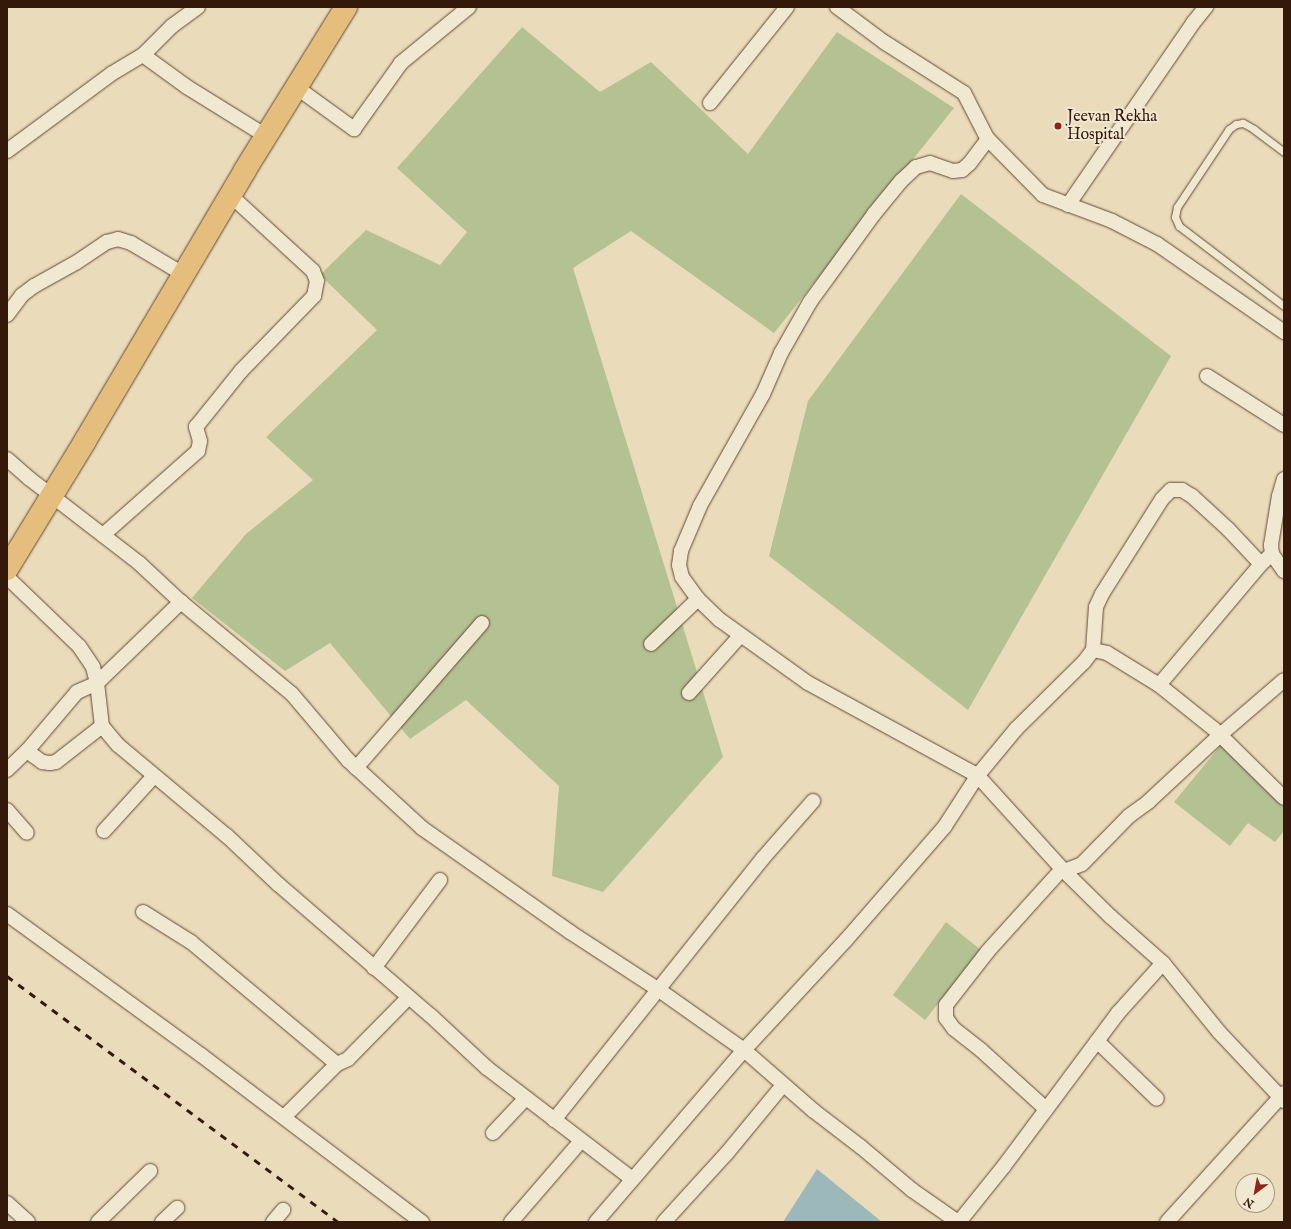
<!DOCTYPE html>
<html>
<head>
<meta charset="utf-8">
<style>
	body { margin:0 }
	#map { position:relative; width:1291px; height:1229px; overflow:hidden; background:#eadbba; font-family:"IM FELL English",serif }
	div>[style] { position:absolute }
	.green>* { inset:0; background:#b4c192 }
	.water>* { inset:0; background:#9db8bb }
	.roads { filter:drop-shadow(0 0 1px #624935) drop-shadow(0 0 1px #624935) }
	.service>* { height:7px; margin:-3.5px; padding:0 3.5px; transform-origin:3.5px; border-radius:3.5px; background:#f1e8d2 }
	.minor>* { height:14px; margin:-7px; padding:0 7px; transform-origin:7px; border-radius:7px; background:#f1e8d2 }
	.primary>* { height:22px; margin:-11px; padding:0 11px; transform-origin:11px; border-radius:11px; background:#e5be7d }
	.rail>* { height:3px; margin-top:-1.5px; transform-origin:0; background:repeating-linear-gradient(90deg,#341809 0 7px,transparent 0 14px) }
	.dots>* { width:11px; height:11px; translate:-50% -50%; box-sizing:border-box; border:2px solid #f1e8d2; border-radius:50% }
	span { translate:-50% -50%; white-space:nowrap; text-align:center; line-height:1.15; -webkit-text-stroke:4px #f1e8d2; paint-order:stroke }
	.poi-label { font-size:16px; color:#341809 }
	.left { translate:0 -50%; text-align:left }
	.frame { position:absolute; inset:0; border:8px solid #341809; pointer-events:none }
	.north { position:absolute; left:1235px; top:1173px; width:40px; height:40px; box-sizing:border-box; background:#f1e8d2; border:1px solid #a59582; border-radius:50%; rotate:212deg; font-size:11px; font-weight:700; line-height:16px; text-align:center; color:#341809 }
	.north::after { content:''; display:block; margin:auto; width:14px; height:18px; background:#8f2418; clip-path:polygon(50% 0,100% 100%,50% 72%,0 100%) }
</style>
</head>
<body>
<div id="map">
	<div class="green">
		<i style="clip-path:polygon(522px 27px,600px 92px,651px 62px,748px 154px,837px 32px,954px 108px,774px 333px,631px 231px,573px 268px,723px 757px,603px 892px,552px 876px,559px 786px,466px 700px,410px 739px,330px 643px,285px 671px,192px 598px,246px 534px,313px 480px,266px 437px,377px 330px,320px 275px,366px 230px,440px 265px,467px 232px,397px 168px)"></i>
		<i style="clip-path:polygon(961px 194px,1171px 356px,968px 710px,769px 556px,808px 401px)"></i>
		<i style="clip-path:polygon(1221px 745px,1284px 807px,1284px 831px,1275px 842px,1248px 823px,1230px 846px,1174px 802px)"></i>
		<i style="clip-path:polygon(946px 922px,981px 950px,925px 1020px,893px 995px)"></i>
	</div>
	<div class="water">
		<i style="clip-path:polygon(817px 1169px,882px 1222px,783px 1222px)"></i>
	</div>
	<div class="roads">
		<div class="service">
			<i style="left:1284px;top:152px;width:38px;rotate:-143deg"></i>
			<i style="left:1254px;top:129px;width:13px;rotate:-151deg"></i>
			<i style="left:1243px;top:123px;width:7px;rotate:172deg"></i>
			<i style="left:1236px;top:124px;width:9px;rotate:144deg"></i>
			<i style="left:1229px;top:129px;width:94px;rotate:123.7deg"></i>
			<i style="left:1177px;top:207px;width:10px;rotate:101deg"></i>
			<i style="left:1175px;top:217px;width:10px;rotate:66deg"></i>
			<i style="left:1179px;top:226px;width:132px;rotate:37.3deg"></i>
		</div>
		<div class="minor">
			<i style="left:837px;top:7px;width:59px;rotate:36.7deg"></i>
			<i style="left:884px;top:42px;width:95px;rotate:32.5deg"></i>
			<i style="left:964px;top:93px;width:51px;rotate:62.9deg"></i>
			<i style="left:987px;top:138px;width:80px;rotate:45.5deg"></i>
			<i style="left:1043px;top:195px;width:74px;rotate:20.6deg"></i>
			<i style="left:1112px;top:221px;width:51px;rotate:27.1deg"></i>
			<i style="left:1157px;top:244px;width:155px;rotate:34.7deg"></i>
			<i style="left:143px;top:55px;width:54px;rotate:36deg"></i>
			<i style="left:187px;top:87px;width:93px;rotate:31.8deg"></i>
			<i style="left:296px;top:87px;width:72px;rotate:35.9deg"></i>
			<i style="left:354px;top:129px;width:81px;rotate:-54.5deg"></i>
			<i style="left:401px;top:63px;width:88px;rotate:-39.5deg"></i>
			<i style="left:710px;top:103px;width:123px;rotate:-51.3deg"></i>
			<i style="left:988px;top:139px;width:31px;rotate:127deg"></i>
			<i style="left:969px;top:164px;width:9px;rotate:139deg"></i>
			<i style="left:962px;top:170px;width:9px;rotate:174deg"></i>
			<i style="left:953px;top:171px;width:24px;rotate:-161deg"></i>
			<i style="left:930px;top:163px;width:15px;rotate:164deg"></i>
			<i style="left:916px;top:167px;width:21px;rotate:137deg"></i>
			<i style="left:901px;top:181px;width:43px;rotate:129.3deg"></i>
			<i style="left:874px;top:214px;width:109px;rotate:126deg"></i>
			<i style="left:810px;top:302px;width:59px;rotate:119.6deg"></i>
			<i style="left:781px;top:353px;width:45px;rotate:113.7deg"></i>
			<i style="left:763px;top:394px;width:129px;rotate:119.4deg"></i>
			<i style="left:700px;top:506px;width:49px;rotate:112.9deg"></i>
			<i style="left:681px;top:551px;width:14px;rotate:98deg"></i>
			<i style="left:679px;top:565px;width:12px;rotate:76deg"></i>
			<i style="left:682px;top:577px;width:27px;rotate:54deg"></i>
			<i style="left:698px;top:599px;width:30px;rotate:44deg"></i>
			<i style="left:720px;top:620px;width:108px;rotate:35.6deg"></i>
			<i style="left:808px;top:683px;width:192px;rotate:28.6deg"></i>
			<i style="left:977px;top:775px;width:130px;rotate:47.8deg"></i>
			<i style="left:1064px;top:871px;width:66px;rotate:44.4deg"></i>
			<i style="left:1111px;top:917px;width:69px;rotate:41.5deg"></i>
			<i style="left:1163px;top:963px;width:89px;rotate:50.9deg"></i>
			<i style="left:1219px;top:1032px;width:95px;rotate:46.7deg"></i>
			<i style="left:7px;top:151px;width:129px;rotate:-36.5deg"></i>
			<i style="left:111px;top:74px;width:37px;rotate:-31deg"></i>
			<i style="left:143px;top:55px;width:41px;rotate:-45deg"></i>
			<i style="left:172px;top:26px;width:32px;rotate:-36deg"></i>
			<i style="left:1068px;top:205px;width:221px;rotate:-55.5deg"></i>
			<i style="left:1193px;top:23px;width:21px;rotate:-51deg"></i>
			<i style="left:7px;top:315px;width:25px;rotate:-53deg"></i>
			<i style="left:22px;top:295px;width:15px;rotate:-37deg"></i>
			<i style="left:34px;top:286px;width:49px;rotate:-29.2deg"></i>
			<i style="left:77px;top:262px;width:36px;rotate:-34deg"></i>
			<i style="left:107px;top:242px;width:11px;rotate:-15deg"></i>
			<i style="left:118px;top:239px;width:14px;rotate:17deg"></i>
			<i style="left:131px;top:243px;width:61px;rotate:30.8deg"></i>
			<i style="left:1207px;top:376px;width:91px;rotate:32.5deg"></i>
			<i style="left:7px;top:459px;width:30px;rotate:41deg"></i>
			<i style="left:30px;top:479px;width:138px;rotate:37.6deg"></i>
			<i style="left:139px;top:563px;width:57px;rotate:42.9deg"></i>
			<i style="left:181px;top:602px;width:144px;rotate:39.7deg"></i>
			<i style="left:292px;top:694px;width:87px;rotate:49.7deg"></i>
			<i style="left:348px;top:760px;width:100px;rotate:42.6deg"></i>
			<i style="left:422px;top:828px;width:181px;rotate:35.1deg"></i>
			<i style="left:570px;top:932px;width:106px;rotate:33.1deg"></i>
			<i style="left:659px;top:990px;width:104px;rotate:35.2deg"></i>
			<i style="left:744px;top:1050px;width:93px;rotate:41.1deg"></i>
			<i style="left:814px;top:1111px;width:59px;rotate:37.5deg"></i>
			<i style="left:861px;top:1147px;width:67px;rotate:40.1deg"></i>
			<i style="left:912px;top:1190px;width:56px;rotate:34.8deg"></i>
			<i style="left:1284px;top:479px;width:18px;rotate:106deg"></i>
			<i style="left:1279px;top:496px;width:50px;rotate:99.3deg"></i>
			<i style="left:1271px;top:545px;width:9px;rotate:84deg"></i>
			<i style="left:1272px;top:554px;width:21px;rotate:55deg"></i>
			<i style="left:103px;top:535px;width:127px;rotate:-41.5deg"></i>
			<i style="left:198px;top:451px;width:10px;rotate:-79deg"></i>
			<i style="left:200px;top:441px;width:15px;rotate:-106deg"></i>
			<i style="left:196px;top:427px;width:72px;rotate:-51.2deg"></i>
			<i style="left:241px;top:371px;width:105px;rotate:-45.8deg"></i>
			<i style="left:314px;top:296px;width:15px;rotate:-79deg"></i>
			<i style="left:317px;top:281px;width:11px;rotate:-112deg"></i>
			<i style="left:313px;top:271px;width:113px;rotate:-137.5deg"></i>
			<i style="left:1272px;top:554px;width:15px;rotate:138deg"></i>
			<i style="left:1261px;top:564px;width:158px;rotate:130.1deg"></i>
			<i style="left:1159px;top:685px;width:70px;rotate:38.7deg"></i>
			<i style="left:1214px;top:729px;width:98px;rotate:44.6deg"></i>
			<i style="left:7px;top:577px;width:100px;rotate:43.8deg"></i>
			<i style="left:79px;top:646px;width:25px;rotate:56deg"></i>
			<i style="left:93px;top:667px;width:16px;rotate:76deg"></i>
			<i style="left:97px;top:683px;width:43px;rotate:83.4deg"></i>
			<i style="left:102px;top:726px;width:25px;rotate:50deg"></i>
			<i style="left:118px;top:745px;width:142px;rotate:39.9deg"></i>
			<i style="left:227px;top:836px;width:70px;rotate:43.3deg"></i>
			<i style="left:278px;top:884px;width:202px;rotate:40.8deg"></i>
			<i style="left:431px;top:1016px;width:76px;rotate:42.9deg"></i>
			<i style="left:487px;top:1068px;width:183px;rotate:37.4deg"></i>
			<i style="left:651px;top:644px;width:65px;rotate:-43.8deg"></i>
			<i style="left:1093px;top:650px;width:14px;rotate:12deg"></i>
			<i style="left:1107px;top:653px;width:61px;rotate:31.6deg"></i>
			<i style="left:689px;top:693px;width:76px;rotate:-48.2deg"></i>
			<i style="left:27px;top:751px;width:19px;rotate:36deg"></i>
			<i style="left:42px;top:762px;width:8px;rotate:7deg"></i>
			<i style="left:50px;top:763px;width:6px;rotate:-9deg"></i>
			<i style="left:56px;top:762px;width:58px;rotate:-38deg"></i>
			<i style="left:356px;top:768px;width:192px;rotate:-49deg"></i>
			<i style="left:7px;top:770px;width:28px;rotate:-44deg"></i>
			<i style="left:27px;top:751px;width:77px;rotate:-49.7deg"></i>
			<i style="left:77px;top:692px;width:22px;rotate:-24deg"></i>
			<i style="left:97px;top:683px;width:117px;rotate:-44deg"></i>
			<i style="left:7px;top:810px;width:30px;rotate:49deg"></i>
			<i style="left:104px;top:831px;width:74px;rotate:-47.7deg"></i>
			<i style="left:1064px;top:871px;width:19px;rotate:-21deg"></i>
			<i style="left:1082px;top:864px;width:67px;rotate:-45.6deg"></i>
			<i style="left:1129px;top:816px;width:24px;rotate:-36deg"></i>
			<i style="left:1148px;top:802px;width:98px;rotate:-42.9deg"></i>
			<i style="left:1220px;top:735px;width:84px;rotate:-40.7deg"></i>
			<i style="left:143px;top:912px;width:57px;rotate:32deg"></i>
			<i style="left:191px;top:942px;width:190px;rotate:39.9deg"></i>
			<i style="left:7px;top:914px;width:240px;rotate:36deg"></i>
			<i style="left:201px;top:1055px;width:277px;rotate:37.1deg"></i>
			<i style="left:374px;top:968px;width:110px;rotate:-53.1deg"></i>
			<i style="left:1097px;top:1041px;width:83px;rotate:44deg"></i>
			<i style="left:1046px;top:1109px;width:88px;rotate:-137.8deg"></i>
			<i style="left:981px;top:1050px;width:34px;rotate:-142deg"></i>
			<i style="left:954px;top:1029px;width:14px;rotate:-126deg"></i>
			<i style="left:946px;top:1018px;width:13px;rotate:-90deg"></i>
			<i style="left:946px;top:1005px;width:68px;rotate:-52.1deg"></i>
			<i style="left:988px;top:951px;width:110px;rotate:-47.9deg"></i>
			<i style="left:284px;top:1117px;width:75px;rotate:-45deg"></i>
			<i style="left:337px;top:1064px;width:12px;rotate:-24deg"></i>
			<i style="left:348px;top:1059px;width:86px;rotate:-45.5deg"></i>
			<i style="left:554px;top:1120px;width:335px;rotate:-51.4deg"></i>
			<i style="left:763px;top:858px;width:76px;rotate:-48.7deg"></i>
			<i style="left:493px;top:1133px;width:48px;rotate:-46.7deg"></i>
			<i style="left:7px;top:1203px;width:28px;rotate:42deg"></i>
			<i style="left:98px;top:1222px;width:73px;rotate:-44.4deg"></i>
			<i style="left:162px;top:1222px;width:21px;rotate:-43deg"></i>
			<i style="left:273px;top:1222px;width:16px;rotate:-50deg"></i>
			<i style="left:511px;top:1222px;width:107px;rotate:-49.2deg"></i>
			<i style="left:596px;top:1222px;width:227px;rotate:-49.3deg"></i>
			<i style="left:744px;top:1050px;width:150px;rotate:-47.2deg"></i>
			<i style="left:846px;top:940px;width:151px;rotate:-49deg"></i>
			<i style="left:945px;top:826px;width:61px;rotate:-57.1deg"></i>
			<i style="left:978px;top:775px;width:60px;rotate:-50.4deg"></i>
			<i style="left:1016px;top:729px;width:95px;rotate:-44.6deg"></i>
			<i style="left:1084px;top:662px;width:15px;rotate:-53deg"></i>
			<i style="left:1093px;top:650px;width:43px;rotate:-86deg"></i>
			<i style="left:1096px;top:607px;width:14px;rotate:-65deg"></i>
			<i style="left:1102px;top:594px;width:112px;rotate:-57.7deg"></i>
			<i style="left:1162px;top:499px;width:13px;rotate:-45deg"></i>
			<i style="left:1171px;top:490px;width:11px"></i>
			<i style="left:1182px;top:490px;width:12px;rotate:31deg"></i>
			<i style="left:1192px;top:496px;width:49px;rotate:42.5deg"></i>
			<i style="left:1228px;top:529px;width:48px;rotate:46.7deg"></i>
			<i style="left:664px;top:1222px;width:93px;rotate:-47.6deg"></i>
			<i style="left:727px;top:1153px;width:88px;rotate:-50.5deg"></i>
			<i style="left:959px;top:1222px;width:72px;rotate:-51.2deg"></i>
			<i style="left:1004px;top:1166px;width:191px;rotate:-53.3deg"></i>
			<i style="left:1118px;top:1013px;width:67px;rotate:-48deg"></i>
			<i style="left:1167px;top:1222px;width:174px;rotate:-47.8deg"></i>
		</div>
		<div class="primary">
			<i style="left:7px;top:569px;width:150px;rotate:-58.6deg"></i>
			<i style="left:85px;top:441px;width:315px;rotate:-59.4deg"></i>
			<i style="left:245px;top:170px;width:192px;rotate:-58.2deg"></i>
		</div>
	</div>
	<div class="rail">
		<i style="left:7px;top:976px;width:412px;rotate:36.6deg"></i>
	</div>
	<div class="dots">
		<i style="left:1058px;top:126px;background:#8f2418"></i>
	</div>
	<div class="poi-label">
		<span class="left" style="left:1067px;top:126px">Jeevan Rekha<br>Hospital</span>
	</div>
	<div class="frame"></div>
	<div class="north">N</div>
</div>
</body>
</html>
